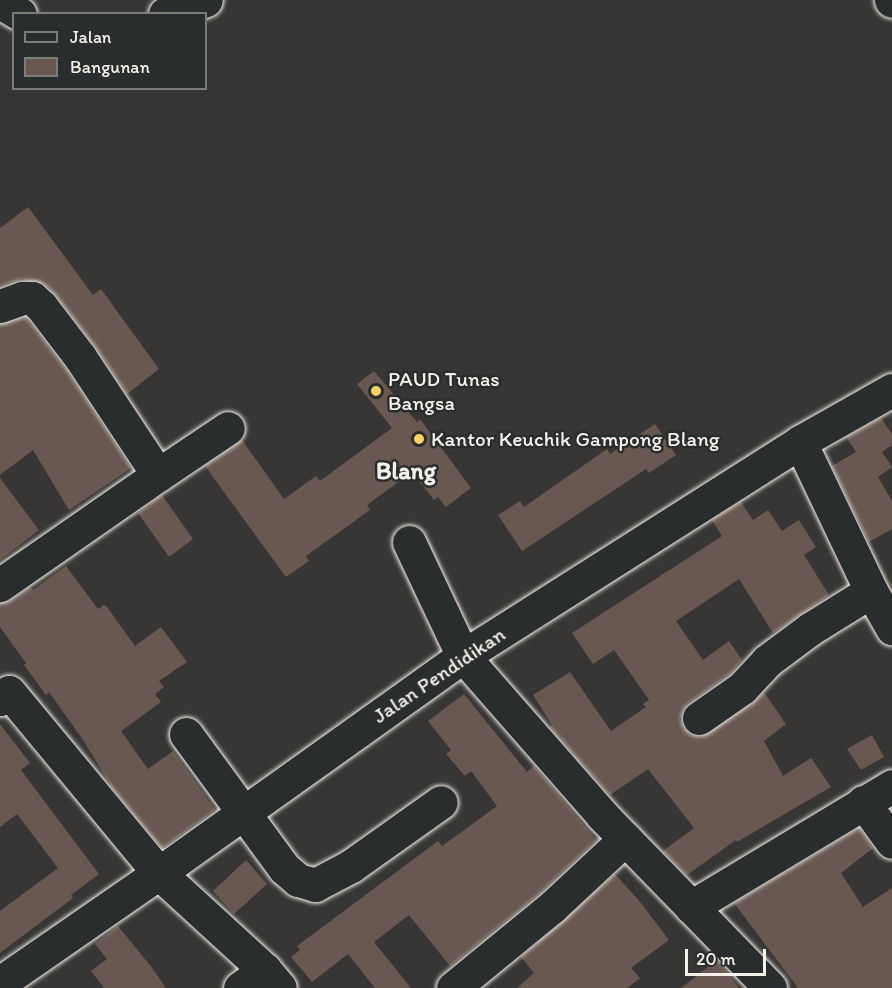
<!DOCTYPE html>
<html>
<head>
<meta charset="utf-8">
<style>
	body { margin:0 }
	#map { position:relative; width:892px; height:988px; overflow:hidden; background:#373635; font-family:Itim,sans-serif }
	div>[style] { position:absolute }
	.building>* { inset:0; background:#695851 }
	.roads { filter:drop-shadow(0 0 2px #f4f1e8) drop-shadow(0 0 2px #f4f1e8) }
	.minor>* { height:33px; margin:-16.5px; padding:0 16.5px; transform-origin:16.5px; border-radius:16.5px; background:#2a2d2e }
	.dots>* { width:16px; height:16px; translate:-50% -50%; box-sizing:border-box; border:3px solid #2a2d2e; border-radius:50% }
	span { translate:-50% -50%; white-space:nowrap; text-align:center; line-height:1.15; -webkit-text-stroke:5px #2a2d2e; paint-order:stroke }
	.poi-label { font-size:21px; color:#f4f1e8 }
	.left { translate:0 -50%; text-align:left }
	.street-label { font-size:21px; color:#f4f1e8 }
	.quarter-label { font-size:24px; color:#f4f1e8; font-weight:700 }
	.legend { position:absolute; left:12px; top:12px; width:195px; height:78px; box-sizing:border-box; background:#2a2d2e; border:2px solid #7b7b78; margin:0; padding:8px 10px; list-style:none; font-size:18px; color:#f4f1e8 }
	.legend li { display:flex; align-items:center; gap:12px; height:30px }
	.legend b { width:30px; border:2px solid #7b7b78 }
	.scale { position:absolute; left:685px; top:949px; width:81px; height:27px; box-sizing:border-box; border:3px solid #f4f1e8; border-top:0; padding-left:8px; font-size:18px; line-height:21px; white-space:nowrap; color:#f4f1e8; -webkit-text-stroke:4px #2a2d2e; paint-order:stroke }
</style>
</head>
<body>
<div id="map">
	<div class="building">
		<i style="clip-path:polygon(28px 207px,93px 295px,101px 289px,159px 369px,127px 394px,95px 346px,56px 295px,44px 284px,22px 279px,0 286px,0 228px)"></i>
		<i style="clip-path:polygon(25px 317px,65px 368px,131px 468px,69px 510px,33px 450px,0 475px,0 324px)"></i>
		<i style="clip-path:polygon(374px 371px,417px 422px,420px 419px,471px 488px,446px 507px,438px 497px,434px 500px,412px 472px,367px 505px,370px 510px,306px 556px,309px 561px,286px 577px,205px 466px,242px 440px,284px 499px,316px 476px,320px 481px,392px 428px,357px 384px)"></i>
		<i style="clip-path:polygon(881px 418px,892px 434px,892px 445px,882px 452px,892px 467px,878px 477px,892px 501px,892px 529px,869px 542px,832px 466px,856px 452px,846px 437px)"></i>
		<i style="clip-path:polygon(655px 424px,676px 455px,649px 473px,646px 469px,522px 551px,498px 515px,520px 501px,524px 507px,607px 449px,610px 454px)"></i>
		<i style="clip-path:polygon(0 478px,39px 530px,0 560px)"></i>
		<i style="clip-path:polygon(162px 495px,193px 539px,169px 557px,138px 513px)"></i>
		<i style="clip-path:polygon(741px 502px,753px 520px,768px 510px,782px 531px,799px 520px,816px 547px,804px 555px,829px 595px,773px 633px,739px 579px,676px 621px,703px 660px,729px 641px,742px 660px,730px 674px,688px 703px,682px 711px,680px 720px,684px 729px,691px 735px,701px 737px,753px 703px,764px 692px,786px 724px,764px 741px,783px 776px,811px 758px,831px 787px,737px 842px,736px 840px,687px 875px,663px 851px,694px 828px,648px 769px,610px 795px,550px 727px,552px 725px,533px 695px,570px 672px,611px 731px,646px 707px,643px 704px,649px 700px,614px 650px,593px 664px,572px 633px,722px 536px,712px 520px)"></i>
		<i style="clip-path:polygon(66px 566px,98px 609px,104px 605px,107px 607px,135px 646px,161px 627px,187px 662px,159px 681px,164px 687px,155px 694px,161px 702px,121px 731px,148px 769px,173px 751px,215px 810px,162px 848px,113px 789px,83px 740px,49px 692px,46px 695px,24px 665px,26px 663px,0 627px,0 603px,11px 600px,30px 587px,33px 590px)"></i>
		<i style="clip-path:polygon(464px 694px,527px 772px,534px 766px,596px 840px,540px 893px,450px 966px,409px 915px,374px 942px,411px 988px,375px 988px,348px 954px,312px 982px,291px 957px,300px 950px,297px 946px,438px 841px,442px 846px,497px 806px,471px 771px,465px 776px,446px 754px,451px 750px,428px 721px)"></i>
		<i style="clip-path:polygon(0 724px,30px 763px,21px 770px,99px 874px,71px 895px,73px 898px,0 953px,0 911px,58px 868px,17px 814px,0 827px)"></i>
		<i style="clip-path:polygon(872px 735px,884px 757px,861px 770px,847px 749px)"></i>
		<i style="clip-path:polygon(859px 828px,873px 848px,841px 873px,863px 907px,892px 888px,892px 988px,798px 988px,734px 903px)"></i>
		<i style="clip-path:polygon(246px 860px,267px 884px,234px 914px,213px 891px)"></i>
		<i style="clip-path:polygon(615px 874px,641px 903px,669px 940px,631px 968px,640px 978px,627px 988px,517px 988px,534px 973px,521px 957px)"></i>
		<i style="clip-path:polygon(118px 926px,153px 969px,166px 988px,104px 988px,91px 971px,107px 959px,95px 944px)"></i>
		<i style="clip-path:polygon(717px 960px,739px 988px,681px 988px)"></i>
	</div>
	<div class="roads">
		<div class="minor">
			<i style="left:891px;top:0;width:1px;rotate:45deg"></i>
			<i style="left:0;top:2px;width:23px;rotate:31deg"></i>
			<i style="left:165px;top:14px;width:43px;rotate:-18.9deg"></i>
			<i style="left:0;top:306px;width:23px;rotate:-20deg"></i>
			<i style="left:22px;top:298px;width:10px"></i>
			<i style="left:32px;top:298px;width:12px;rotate:42deg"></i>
			<i style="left:41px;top:306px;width:64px;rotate:52.6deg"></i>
			<i style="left:80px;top:357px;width:141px;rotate:56.5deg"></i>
			<i style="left:158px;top:475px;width:193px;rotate:145.2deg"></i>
			<i style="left:800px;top:442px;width:165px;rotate:64.5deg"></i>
			<i style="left:871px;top:591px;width:43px;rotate:60.4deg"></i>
			<i style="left:158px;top:475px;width:84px;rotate:-33.9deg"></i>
			<i style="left:409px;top:542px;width:126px;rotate:64.7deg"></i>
			<i style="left:463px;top:656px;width:211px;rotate:48.8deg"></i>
			<i style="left:602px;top:815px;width:241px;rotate:45.8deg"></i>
			<i style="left:0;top:699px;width:11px;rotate:-38deg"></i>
			<i style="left:9px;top:692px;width:235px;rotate:50.4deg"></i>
			<i style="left:159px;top:873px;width:144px;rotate:42.5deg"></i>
			<i style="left:265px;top:970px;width:23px;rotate:50deg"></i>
			<i style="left:699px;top:718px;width:52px;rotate:-34.9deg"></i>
			<i style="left:742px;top:688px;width:37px;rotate:-47deg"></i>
			<i style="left:767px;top:661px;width:54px;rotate:-36.7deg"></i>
			<i style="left:810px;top:629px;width:72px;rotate:-31.9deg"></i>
			<i style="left:186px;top:734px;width:166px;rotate:53.8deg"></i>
			<i style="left:284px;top:868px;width:18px;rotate:41deg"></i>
			<i style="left:298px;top:880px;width:18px;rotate:16deg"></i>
			<i style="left:315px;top:885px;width:41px;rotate:-27.8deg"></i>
			<i style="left:351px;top:866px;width:110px;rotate:-35.4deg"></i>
			<i style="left:863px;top:802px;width:49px;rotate:54.1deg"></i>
			<i style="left:691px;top:907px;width:235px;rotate:-31deg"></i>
			<i style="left:0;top:983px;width:193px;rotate:-34.7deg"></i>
			<i style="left:159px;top:873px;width:374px;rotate:-35.5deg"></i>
			<i style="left:463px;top:656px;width:399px;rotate:-32.4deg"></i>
			<i style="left:800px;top:442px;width:106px;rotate:-29.5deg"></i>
			<i style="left:240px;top:988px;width:31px;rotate:-36deg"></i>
			<i style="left:453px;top:988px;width:128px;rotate:-39.3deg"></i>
			<i style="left:552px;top:907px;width:100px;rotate:-43deg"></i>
		</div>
	</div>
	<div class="dots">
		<i style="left:376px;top:391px;background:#ffd166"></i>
		<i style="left:419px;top:439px;background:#ffd166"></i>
	</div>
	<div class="poi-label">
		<span class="left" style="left:388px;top:391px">PAUD Tunas<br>Bangsa</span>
		<span class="left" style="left:431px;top:439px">Kantor Keuchik Gampong Blang</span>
	</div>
	<div class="street-label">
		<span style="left:439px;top:675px;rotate:-34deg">Jalan Pendidikan</span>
	</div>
	<div class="quarter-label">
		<span style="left:406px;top:471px">Blang</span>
	</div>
	<ul class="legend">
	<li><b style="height:8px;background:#2a2d2e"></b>Jalan</li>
	<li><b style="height:16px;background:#695851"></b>Bangunan</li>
	</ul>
	<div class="scale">20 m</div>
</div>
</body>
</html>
